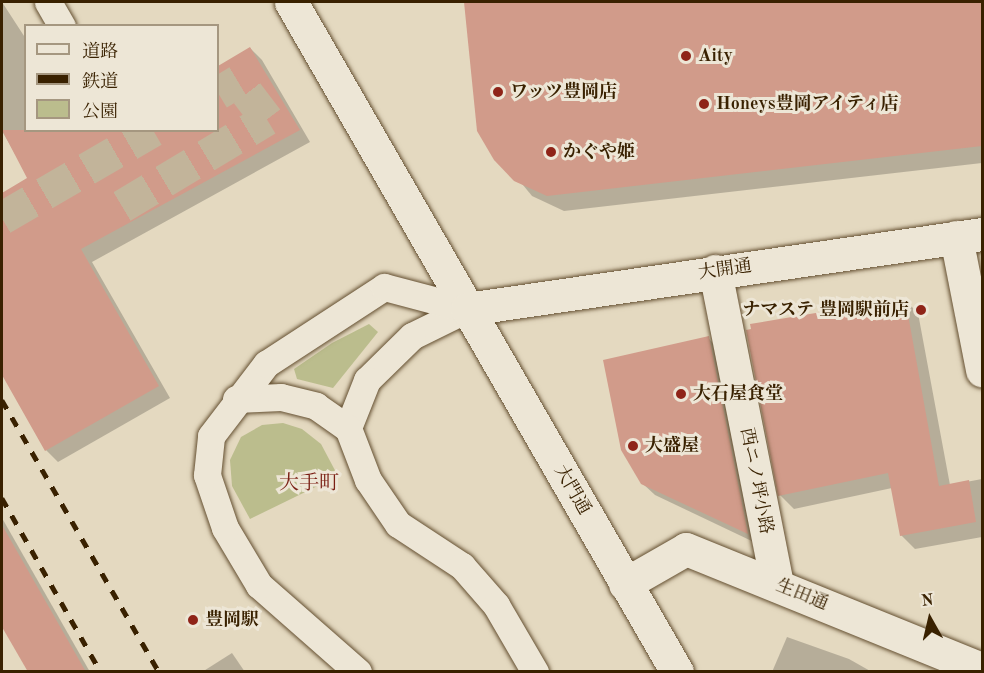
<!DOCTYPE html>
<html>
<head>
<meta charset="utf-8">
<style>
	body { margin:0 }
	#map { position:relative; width:984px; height:673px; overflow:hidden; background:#e4d9c0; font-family:"Old Standard TT","Noto Serif JP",serif }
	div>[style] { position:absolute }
	.green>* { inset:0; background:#bbbd8d }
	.shadow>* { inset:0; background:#0003 }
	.building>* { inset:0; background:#d19b8a }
	.street-tunnel>* { height:33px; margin-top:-16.5px; transform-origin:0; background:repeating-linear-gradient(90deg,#c2b49a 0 33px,transparent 0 49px) }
	.roads { filter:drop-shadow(0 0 2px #644f30) drop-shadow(0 0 2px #644f30) }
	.lane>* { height:27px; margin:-13.5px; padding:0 13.5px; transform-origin:13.5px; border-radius:13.5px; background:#ede6d6 }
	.street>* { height:33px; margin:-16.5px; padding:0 16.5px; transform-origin:16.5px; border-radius:16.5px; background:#ede6d6 }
	.secondary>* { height:33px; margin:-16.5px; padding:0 16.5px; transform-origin:16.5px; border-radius:16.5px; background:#ede6d6 }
	.rail>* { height:4.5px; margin-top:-2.25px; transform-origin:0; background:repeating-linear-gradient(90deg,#392100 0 10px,transparent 0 20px) }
	.dots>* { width:16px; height:16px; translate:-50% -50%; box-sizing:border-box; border:3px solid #ede6d6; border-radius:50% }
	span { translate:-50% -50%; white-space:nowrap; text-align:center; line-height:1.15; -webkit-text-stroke:6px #ede6d6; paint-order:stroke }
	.poi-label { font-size:18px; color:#392100; font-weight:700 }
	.left { translate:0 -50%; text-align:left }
	.right { translate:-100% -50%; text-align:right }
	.street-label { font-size:18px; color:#392100 }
	.neighbourhood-label { font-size:20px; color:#7a1f14 }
	.frame { position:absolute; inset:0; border:3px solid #392100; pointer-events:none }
	.legend { position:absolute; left:24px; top:24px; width:195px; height:108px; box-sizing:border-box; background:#ede6d6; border:2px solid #a59780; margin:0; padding:8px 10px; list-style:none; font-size:18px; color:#392100 }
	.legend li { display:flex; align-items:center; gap:12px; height:30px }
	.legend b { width:30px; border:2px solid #a59780 }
	.north { position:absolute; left:900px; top:589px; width:60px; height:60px; -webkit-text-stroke:4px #ede6d6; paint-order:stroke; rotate:352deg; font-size:16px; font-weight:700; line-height:24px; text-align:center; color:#392100 }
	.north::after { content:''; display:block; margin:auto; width:21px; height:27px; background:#392100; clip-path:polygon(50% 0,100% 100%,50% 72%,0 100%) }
</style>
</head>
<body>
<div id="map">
	<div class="green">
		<i style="clip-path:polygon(369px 324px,378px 332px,333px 388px,297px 379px,294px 369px,332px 343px)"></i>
		<i style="clip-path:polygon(283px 423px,302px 429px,321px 444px,338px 476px,250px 519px,232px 486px,230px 460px,241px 437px,262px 425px)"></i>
	</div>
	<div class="shadow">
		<i style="clip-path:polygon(2px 2px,26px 39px,26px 130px,218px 130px,218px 68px,250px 48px,262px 60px,310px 142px,92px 262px,170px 398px,58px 462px,46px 450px,2px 371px,2px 195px,29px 178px,2px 131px)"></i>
		<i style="clip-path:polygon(465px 2px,982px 2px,982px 163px,564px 211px,532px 196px,478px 130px)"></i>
		<i style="clip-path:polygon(904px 299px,918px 313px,950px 485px,982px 479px,982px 537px,915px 549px,901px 535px,892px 488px,794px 509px,780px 495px)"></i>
		<i style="clip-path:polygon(708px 338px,720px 350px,758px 544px,655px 495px,642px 483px)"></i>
		<i style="clip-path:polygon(2px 518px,90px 672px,29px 672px,2px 624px)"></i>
		<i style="clip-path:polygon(787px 637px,849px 659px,872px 672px,772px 672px)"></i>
		<i style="clip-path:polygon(232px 653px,245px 672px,202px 672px)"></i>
	</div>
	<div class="building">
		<i style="clip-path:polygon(464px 2px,982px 2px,982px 146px,547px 196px,514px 181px,494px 160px,477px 131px)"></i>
		<i style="clip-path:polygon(250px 47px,300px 130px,81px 249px,159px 386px,45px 451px,2px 375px,2px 193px,27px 178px,2px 130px,218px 130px,218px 66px)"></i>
		<i style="clip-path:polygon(905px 298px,939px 486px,969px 480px,976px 522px,900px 536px,888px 473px,778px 496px,746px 330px,751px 329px,750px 324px)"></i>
		<i style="clip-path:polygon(709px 336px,748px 534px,641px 484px,621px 450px,603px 360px)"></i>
		<i style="clip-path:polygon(2px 525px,86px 672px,28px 672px,2px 627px)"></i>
	</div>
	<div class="street-tunnel">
		<i style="left:122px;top:206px;width:169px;rotate:-31deg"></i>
		<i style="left:267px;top:119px;width:48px;rotate:-127.3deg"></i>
		<i style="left:238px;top:81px;width:23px;rotate:149deg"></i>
		<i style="left:2px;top:218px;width:175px;rotate:-30.2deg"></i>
	</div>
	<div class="roads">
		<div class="lane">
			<i style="left:48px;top:2px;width:28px;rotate:60deg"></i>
			<i style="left:467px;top:309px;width:61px;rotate:153.9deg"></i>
			<i style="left:412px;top:336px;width:63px;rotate:135.6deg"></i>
			<i style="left:367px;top:380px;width:52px;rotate:111.6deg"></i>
			<i style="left:348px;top:428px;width:56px;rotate:69deg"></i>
			<i style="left:368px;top:480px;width:53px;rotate:55.7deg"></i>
			<i style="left:398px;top:524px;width:77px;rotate:33.3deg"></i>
			<i style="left:462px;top:566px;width:52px;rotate:48.9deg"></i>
			<i style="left:496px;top:605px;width:78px;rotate:59.8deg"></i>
			<i style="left:236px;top:399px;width:45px;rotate:-2.5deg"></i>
			<i style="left:281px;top:397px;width:36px;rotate:14deg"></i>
			<i style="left:316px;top:406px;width:39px;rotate:35deg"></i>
			<i style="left:358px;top:672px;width:132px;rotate:-138.7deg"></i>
			<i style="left:259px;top:585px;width:66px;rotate:-120.8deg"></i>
			<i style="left:225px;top:528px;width:56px;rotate:-108.8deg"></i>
			<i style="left:207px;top:475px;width:39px;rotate:-84deg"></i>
			<i style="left:211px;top:436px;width:91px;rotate:-52.6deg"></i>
			<i style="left:266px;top:364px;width:141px;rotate:-33.1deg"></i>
			<i style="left:384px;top:287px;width:86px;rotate:14.8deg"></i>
		</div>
		<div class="street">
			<i style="left:956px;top:237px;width:136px;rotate:78.9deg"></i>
			<i style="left:715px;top:271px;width:320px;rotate:78.8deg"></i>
			<i style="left:625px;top:584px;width:70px;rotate:-29.8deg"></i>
			<i style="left:686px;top:549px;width:319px;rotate:22.1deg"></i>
		</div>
		<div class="secondary">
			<i style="left:291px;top:2px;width:773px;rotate:60.05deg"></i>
			<i style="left:467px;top:309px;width:520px;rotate:-8.29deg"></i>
		</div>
	</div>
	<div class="rail">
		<i style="left:2px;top:400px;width:314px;rotate:60deg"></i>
		<i style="left:2px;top:498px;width:200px;rotate:60.4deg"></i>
	</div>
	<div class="dots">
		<i style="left:686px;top:56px;background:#8f2418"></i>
		<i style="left:498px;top:92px;background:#8f2418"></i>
		<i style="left:704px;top:104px;background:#8f2418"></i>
		<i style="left:551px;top:152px;background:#8f2418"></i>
		<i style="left:921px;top:310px;background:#8f2418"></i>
		<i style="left:681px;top:394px;background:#8f2418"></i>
		<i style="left:633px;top:446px;background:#8f2418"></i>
		<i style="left:193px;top:620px;background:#8f2418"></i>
	</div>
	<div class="poi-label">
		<span class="left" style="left:698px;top:56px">Aity</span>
		<span class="left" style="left:510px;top:92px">ワッツ豊岡店</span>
		<span class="left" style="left:716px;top:104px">Honeys豊岡アイティ店</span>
		<span class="left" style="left:563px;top:152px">かぐや姫</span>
		<span class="right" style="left:909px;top:310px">ナマステ 豊岡駅前店</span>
		<span class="left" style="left:693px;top:394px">大石屋食堂</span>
		<span class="left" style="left:645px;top:446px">大盛屋</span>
		<span class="left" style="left:205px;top:620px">豊岡駅</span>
	</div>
	<div class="street-label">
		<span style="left:725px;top:270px;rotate:-8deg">大開通</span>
		<span style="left:756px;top:481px;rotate:79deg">西ニノ坪小路</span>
		<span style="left:572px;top:490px;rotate:60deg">大門通</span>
		<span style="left:802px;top:595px;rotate:22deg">生田通</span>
	</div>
	<div class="neighbourhood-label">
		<span style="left:309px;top:484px">大手町</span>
	</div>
	<div class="frame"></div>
	<ul class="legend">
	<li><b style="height:8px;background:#ede6d6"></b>道路</li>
	<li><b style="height:8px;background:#392100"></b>鉄道</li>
	<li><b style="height:16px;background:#bbbd8d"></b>公園</li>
	</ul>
	<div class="north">N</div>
</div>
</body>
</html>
